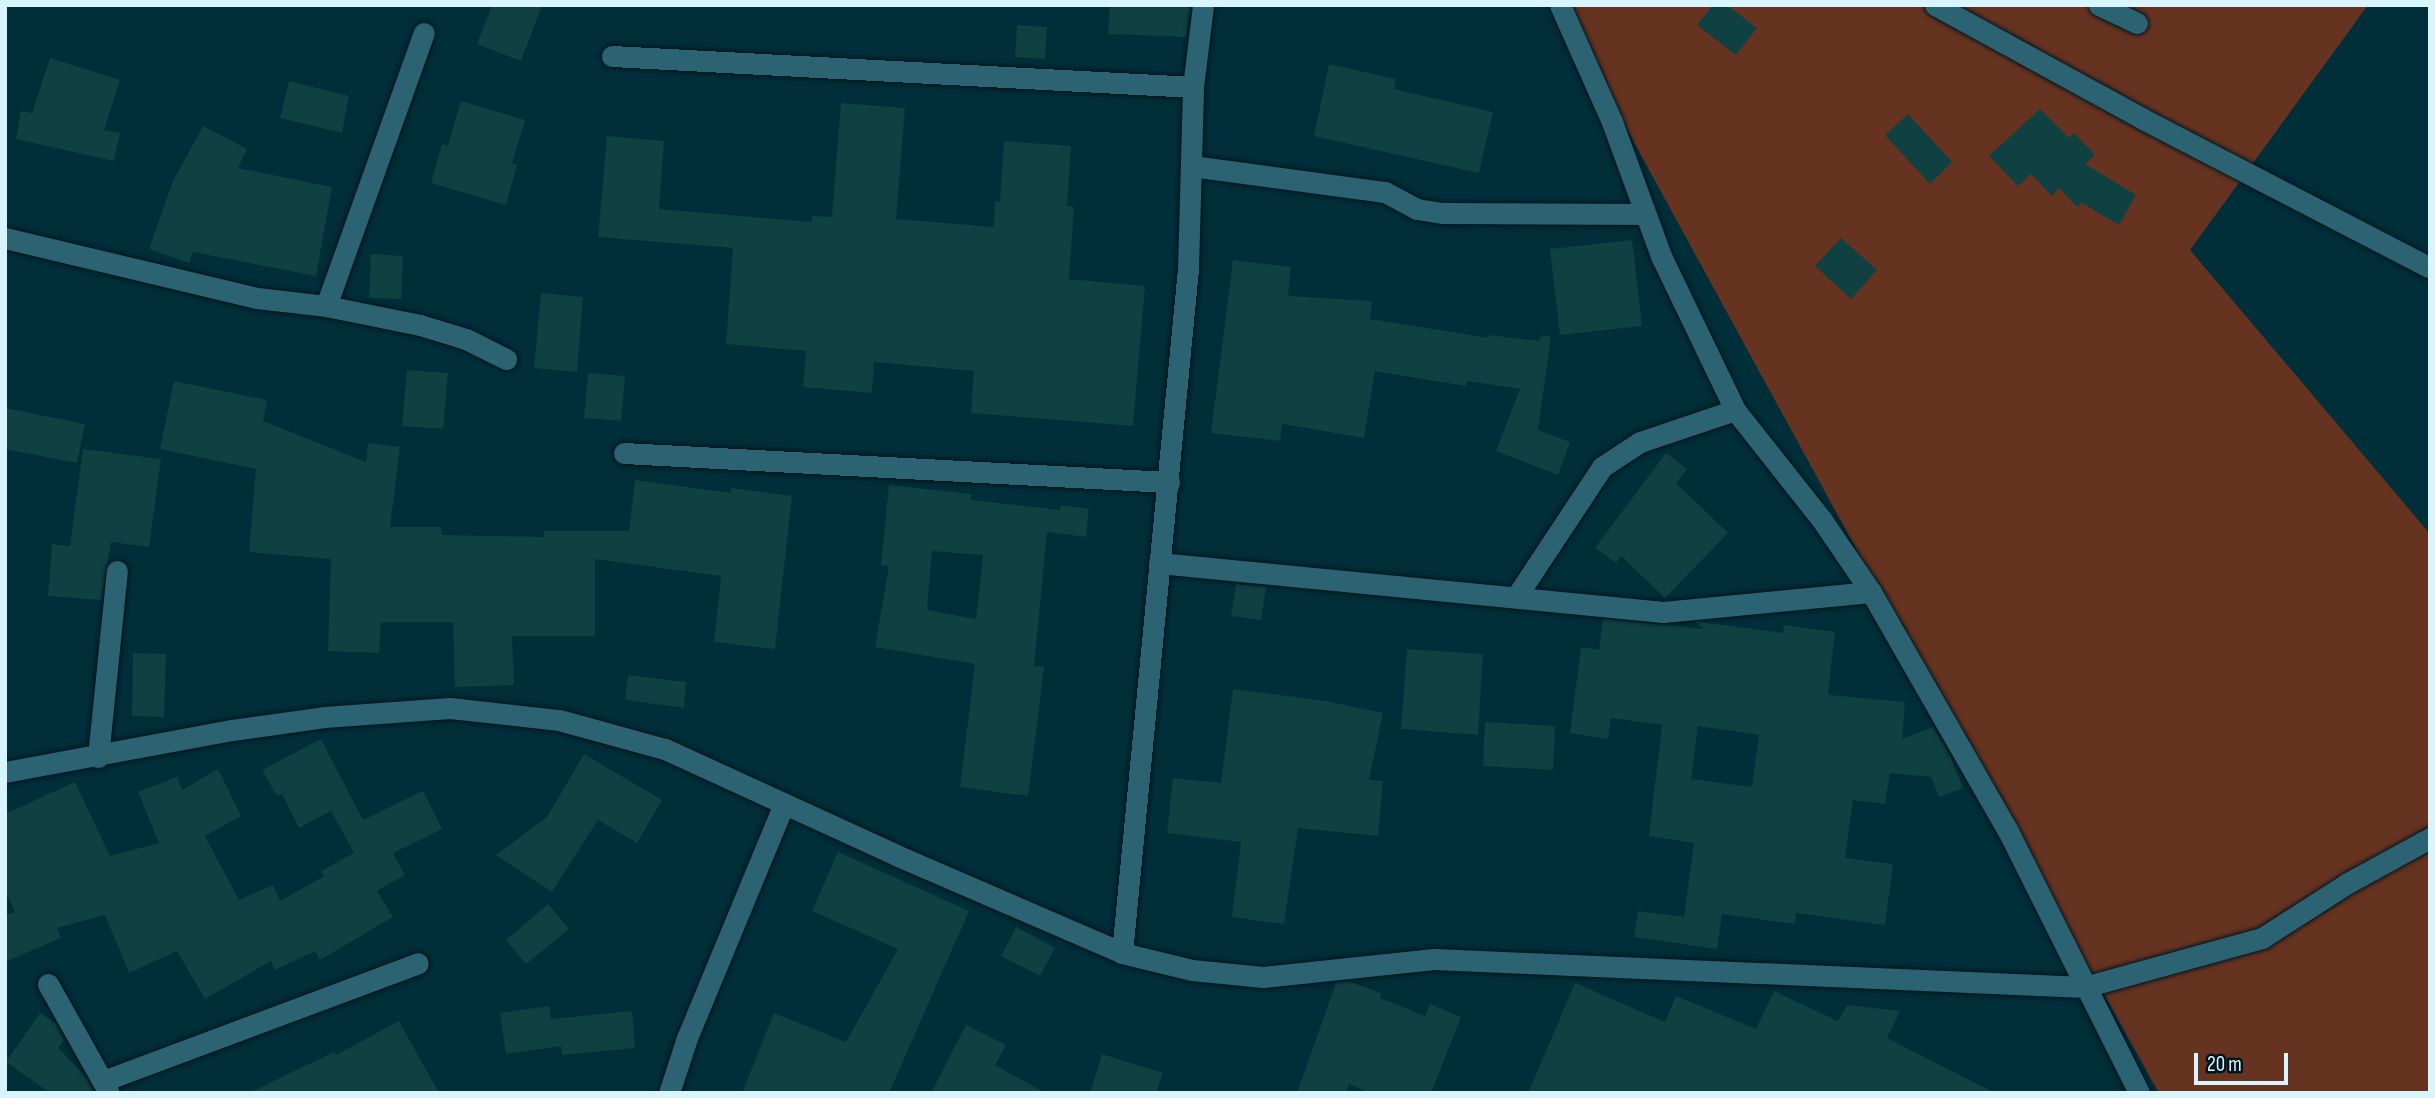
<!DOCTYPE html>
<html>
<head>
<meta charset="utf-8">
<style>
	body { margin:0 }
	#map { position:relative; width:2435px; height:1098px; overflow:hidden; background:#002e39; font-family:"Sofia Sans Condensed",sans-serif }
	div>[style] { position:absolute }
	.green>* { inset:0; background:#673321 }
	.building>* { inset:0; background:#0f4042 }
	.roads { filter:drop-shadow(0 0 2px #00151d) drop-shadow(0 0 2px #00151d) }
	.minor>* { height:21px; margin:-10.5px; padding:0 10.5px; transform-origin:10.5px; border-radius:10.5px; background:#2c6373 }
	span { translate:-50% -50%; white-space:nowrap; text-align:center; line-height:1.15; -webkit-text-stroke:6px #00141b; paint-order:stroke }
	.frame { position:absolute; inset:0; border:7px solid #d8f4fd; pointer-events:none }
	.scale { position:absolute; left:2194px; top:1053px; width:94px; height:32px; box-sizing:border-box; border:4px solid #d8f4fd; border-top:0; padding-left:9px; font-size:21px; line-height:24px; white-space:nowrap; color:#d8f4fd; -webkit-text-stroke:5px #00141b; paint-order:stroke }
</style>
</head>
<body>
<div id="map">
	<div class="green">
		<i style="clip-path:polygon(1559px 5px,2368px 5px,2190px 250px,2430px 534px,2430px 1093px,2159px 1093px,1906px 640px)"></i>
	</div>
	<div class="building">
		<i style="clip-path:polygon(492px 5px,542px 5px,521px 61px,477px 44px)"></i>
		<i style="clip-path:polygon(1110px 5px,1190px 5px,1186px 37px,1108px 34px)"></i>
		<i style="clip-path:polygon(1713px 5px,1727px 5px,1757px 28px,1736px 55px,1697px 25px)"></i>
		<i style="clip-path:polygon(1017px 25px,1047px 27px,1045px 59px,1015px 57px)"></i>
		<i style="clip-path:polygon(50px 58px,120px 80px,104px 130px,120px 133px,114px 161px,16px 139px,21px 111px,32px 113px)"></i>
		<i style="clip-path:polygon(1329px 64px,1396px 79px,1394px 89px,1493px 112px,1479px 173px,1314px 136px)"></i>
		<i style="clip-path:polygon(289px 81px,349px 96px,342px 133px,280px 118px)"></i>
		<i style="clip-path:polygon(461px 101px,525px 120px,512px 164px,517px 165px,506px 205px,431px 183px,442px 144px,448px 145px)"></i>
		<i style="clip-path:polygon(841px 103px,905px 108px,896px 219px,994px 227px,995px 201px,1000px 202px,1004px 141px,1071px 146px,1067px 206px,1074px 207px,1069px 279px,1145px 286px,1133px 426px,971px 413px,974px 371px,874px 362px,872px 393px,803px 387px,806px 351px,726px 344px,733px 248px,598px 237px,607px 136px,664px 141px,659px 209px,812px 222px,812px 216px,832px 217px)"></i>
		<i style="clip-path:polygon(2040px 109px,2069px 138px,2074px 133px,2095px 155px,2085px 164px,2136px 195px,2119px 225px,2082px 203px,2077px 207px,2059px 188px,2052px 196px,2031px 174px,2018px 186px,1989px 156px)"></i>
		<i style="clip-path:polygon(1908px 114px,1952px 162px,1930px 184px,1885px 135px)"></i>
		<i style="clip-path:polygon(203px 126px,247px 149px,238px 168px,332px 187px,316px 276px,193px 252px,189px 263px,149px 249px,173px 181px)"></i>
		<i style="clip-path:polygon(1841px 238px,1877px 270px,1851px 299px,1815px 266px)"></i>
		<i style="clip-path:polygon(1632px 240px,1642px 326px,1560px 335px,1550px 249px)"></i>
		<i style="clip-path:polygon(371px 254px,403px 256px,401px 299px,369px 298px)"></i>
		<i style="clip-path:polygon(1233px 260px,1291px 267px,1288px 296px,1372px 301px,1370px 319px,1489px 338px,1489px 335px,1539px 341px,1542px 335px,1551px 337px,1538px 430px,1570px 442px,1558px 475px,1496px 451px,1520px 389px,1467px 381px,1466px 386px,1375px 371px,1364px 438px,1282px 424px,1280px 441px,1211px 433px)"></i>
		<i style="clip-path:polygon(541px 293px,583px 297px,577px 372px,534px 368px)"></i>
		<i style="clip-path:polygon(407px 370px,448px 373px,443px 429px,402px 426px)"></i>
		<i style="clip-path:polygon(588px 373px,625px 376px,621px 421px,584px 418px)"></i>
		<i style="clip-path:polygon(174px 381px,267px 400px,263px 421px,366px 462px,368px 443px,400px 447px,390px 527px,441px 527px,442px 535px,544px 537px,544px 531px,629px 531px,635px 480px,731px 493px,731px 488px,792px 496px,775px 649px,714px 642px,721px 576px,595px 559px,595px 636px,512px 636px,514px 685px,455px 687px,453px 622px,381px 622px,379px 653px,328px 651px,331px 559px,249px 552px,256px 469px,160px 449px)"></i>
		<i style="clip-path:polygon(5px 408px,85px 424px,77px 463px,5px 449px)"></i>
		<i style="clip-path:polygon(83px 449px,161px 459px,149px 547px,111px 542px,101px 600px,48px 596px,52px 544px,70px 546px)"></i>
		<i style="clip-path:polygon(1666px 453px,1687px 469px,1676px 483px,1728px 533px,1665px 598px,1621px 556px,1616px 563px,1595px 548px)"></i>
		<i style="clip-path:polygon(evenodd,889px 485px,971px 494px,971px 500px,1060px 510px,1061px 505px,1089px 509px,1086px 537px,1047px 532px,1034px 666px,1044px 667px,1028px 796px,960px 787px,975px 664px,875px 647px,889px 566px,881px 565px,889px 485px,932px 551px,983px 555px,976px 619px,927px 610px,932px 551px)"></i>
		<i style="clip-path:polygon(1236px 584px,1266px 587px,1261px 620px,1231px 616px)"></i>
		<i style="clip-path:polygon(evenodd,1603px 619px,1704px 629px,1695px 622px,1700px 622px,1783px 633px,1784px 625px,1835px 632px,1828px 693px,1830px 695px,1905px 702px,1902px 739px,1933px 727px,1951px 758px,1963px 788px,1939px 797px,1931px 777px,1890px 773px,1885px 804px,1853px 800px,1845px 858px,1893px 864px,1885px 925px,1796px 913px,1795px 924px,1722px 914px,1717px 949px,1634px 937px,1638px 911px,1684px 917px,1694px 843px,1649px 836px,1662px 725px,1611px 718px,1608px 739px,1570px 733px,1581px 647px,1599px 650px,1603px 619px,1698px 726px,1759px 735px,1752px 787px,1691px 779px,1698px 726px)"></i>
		<i style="clip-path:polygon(1407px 649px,1483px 654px,1478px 735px,1401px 729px)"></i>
		<i style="clip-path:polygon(133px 653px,166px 654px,164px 717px,132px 716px)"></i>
		<i style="clip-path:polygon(628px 675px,686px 682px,684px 708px,625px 700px)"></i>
		<i style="clip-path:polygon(1233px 689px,1326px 701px,1383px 713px,1369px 780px,1383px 781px,1378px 836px,1298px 828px,1284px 924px,1232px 917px,1241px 842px,1167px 833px,1173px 778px,1221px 783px)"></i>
		<i style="clip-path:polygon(1485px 722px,1555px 726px,1553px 770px,1483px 766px)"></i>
		<i style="clip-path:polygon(321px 739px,363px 820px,423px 791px,442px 829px,393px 853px,405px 875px,377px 891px,393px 917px,320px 960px,315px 951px,275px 970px,271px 961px,205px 999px,177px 951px,129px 973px,105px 915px,57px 928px,61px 938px,5px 962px,5px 916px,15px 912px,5px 891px,5px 814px,75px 782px,110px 856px,159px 843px,138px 792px,177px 777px,182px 790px,218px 769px,241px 816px,205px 836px,239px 900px,273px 885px,280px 901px,324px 876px,321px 871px,354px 853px,331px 811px,299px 828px,282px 794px,277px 796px,262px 770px)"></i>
		<i style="clip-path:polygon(584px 754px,662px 800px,637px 843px,598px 820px,552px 892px,496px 855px,547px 817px)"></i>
		<i style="clip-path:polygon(838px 852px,969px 911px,889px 1093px,742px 1093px,774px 1013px,846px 1042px,898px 949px,812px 911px)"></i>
		<i style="clip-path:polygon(548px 904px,569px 929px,526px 964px,506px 940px)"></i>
		<i style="clip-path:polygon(1016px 927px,1055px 948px,1040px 976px,1001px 956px)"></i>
		<i style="clip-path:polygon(1348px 981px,1381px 993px,1380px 998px,1425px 1016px,1430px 1004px,1461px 1017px,1431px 1093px,1370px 1093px,1349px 1084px,1346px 1093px,1297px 1093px,1336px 983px)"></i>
		<i style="clip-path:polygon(1575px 983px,1665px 1022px,1676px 996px,1756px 1029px,1774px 991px,1838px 1021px,1847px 1005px,1900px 1011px,1887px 1038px,1995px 1093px,1528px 1093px)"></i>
		<i style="clip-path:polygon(549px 1006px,551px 1019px,632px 1011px,635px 1048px,562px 1055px,561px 1046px,506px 1054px,500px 1013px)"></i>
		<i style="clip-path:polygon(40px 1013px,55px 1023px,64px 1040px,58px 1048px,85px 1076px,94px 1093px,50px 1093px,6px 1062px)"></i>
		<i style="clip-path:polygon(399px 1021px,439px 1093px,249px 1093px,334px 1052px,336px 1055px)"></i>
		<i style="clip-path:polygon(966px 1025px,1006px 1045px,995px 1065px,1046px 1093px,931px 1093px)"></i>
		<i style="clip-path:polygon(1102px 1054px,1163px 1073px,1156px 1093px,1090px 1093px)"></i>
	</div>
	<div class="roads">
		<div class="minor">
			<i style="left:1560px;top:5px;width:128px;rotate:66deg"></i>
			<i style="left:1612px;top:122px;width:143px;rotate:69.9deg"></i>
			<i style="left:1661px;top:256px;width:171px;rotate:64.3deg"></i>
			<i style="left:1735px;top:410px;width:140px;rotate:51.7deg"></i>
			<i style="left:1822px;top:520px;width:87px;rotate:55.8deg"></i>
			<i style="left:1871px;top:592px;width:273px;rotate:60.2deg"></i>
			<i style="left:2007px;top:829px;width:295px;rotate:63.4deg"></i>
			<i style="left:1935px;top:5px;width:237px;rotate:28.7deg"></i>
			<i style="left:2143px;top:119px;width:323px;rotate:27.4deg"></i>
			<i style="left:2099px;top:5px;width:42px;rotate:25.3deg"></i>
			<i style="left:612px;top:56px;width:582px;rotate:3.05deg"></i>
			<i style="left:1192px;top:166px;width:195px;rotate:7.7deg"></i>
			<i style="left:1385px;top:192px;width:36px;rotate:28deg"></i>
			<i style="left:1417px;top:209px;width:26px;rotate:9deg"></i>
			<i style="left:1443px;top:213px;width:202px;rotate:0.3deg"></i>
			<i style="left:5px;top:238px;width:259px;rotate:13.4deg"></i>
			<i style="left:257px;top:298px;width:69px;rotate:6.6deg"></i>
			<i style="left:326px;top:306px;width:96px;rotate:11.4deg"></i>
			<i style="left:420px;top:325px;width:48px;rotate:16.9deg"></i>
			<i style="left:466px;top:339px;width:45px;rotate:26.6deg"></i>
			<i style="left:326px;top:306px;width:290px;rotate:-70.3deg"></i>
			<i style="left:624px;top:453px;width:546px;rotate:3.05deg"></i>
			<i style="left:1159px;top:563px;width:506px;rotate:5.55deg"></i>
			<i style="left:1663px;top:612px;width:209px;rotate:-5.5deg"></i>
			<i style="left:1516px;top:597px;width:156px;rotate:-56.5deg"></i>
			<i style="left:1602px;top:467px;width:45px;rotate:-33.3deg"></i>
			<i style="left:1640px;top:442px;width:100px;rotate:-18.6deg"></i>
			<i style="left:98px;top:757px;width:187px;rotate:-84.2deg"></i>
			<i style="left:5px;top:772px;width:231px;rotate:-10.5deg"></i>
			<i style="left:232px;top:730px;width:93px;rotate:-8deg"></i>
			<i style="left:324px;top:717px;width:126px;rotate:-4.1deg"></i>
			<i style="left:450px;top:708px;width:110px;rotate:6.3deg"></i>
			<i style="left:559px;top:720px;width:110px;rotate:15.3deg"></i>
			<i style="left:665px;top:749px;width:254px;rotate:24.6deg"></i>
			<i style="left:896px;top:855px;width:246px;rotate:23.4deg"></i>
			<i style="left:1122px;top:953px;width:72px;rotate:13.7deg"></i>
			<i style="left:1192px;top:970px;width:71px;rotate:5.6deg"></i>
			<i style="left:1263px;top:977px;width:172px;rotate:-6deg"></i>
			<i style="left:1434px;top:959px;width:651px;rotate:2.47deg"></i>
			<i style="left:2084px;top:987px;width:185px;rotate:-15.4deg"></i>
			<i style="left:2262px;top:938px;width:100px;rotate:-32.7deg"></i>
			<i style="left:2346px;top:884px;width:96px;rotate:-28.7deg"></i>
			<i style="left:1122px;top:953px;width:687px;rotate:-84.49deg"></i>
			<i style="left:1188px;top:269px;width:182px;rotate:-88.4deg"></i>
			<i style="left:1193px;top:87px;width:83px;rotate:-83deg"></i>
			<i style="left:48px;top:984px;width:123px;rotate:60.7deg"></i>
			<i style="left:103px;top:1081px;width:336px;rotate:-20.5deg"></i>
			<i style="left:669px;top:1093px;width:58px;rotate:-71.9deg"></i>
			<i style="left:687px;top:1038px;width:253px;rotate:-67.5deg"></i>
		</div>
	</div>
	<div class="frame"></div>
	<div class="scale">20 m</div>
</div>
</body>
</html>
